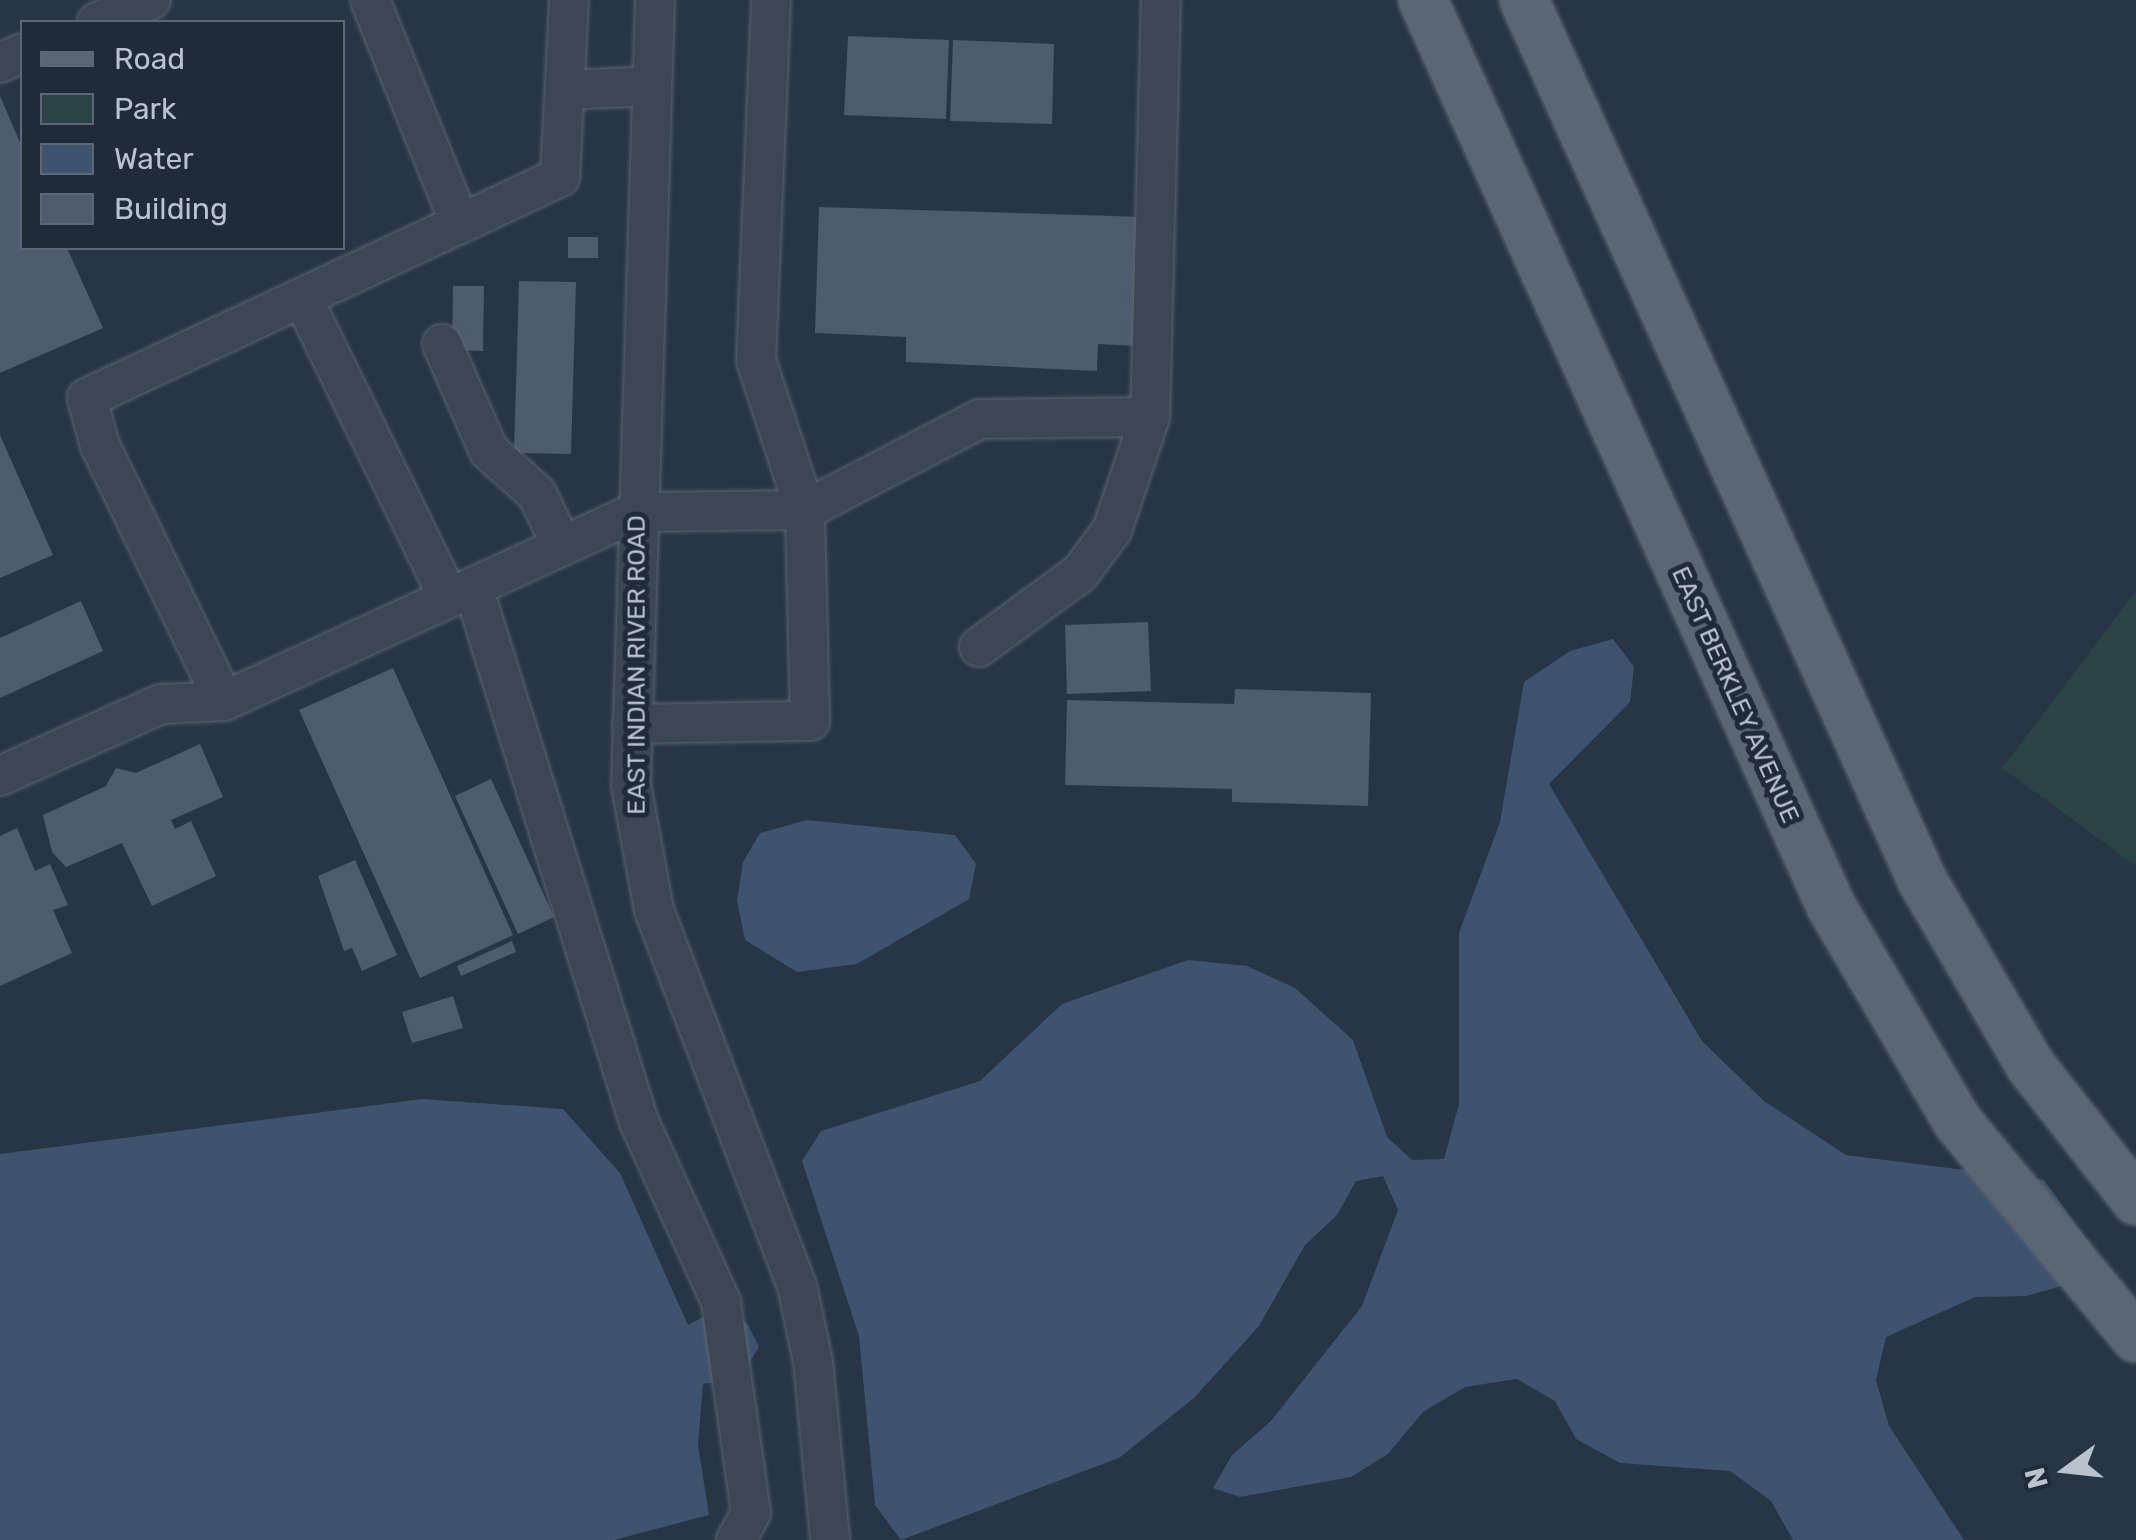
<!DOCTYPE html>
<html>
<head>
<meta charset="utf-8">
<style>
	body { margin:0 }
	#map { position:relative; width:2136px; height:1540px; overflow:hidden; background:#273545; font-family:Rubik,sans-serif }
	div>[style] { position:absolute }
	.green>* { inset:0; background:#2a4346 }
	.water>* { inset:0; background:#3d536e }
	.building>* { inset:0; background:#4e5c6e }
	.roads { filter:drop-shadow(0 0 2px #5b6471) drop-shadow(0 0 2px #5b6471) }
	.minor>* { height:38px; margin:-19px; padding:0 19px; transform-origin:19px; border-radius:19px; background:#3c4654 }
	.major>* { height:48px; margin:-24px; padding:0 24px; transform-origin:24px; border-radius:24px; background:#5a6674 }
	span { translate:-50% -50%; white-space:nowrap; text-align:center; line-height:1.15; -webkit-text-stroke:10px #202b3a; paint-order:stroke }
	.street-label { font-size:25px; color:#bac2cd }
	.legend { position:absolute; left:20px; top:20px; width:325px; height:230px; box-sizing:border-box; background:#202b3a; border:2px solid #5e6775; margin:0; padding:12px 18px; list-style:none; font-size:30px; color:#bac2cd }
	.legend li { display:flex; align-items:center; gap:20px; height:50px }
	.legend b { width:50px; border:2px solid #5e6775 }
	.north { position:absolute; left:2016px; top:1420px; width:100px; height:100px; -webkit-text-stroke:8px #202b3a; paint-order:stroke; rotate:255deg; font-size:28px; font-weight:700; line-height:40px; text-align:center; color:#bac2cd }
	.north::after { content:''; display:block; margin:auto; width:35px; height:45px; background:#bac2cd; clip-path:polygon(50% 0,100% 100%,50% 72%,0 100%) }
</style>
</head>
<body>
<div id="map">
	<div class="green">
		<i style="clip-path:polygon(2136px 591px,2136px 866px,2002px 768px)"></i>
	</div>
	<div class="water">
		<i style="clip-path:polygon(1613px 639px,1634px 667px,1630px 702px,1549px 784px,1702px 1041px,1764px 1101px,1846px 1155px,2044px 1180px,2110px 1272px,2027px 1296px,1975px 1297px,1886px 1337px,1876px 1380px,1889px 1426px,1964px 1540px,1793px 1540px,1771px 1501px,1730px 1471px,1620px 1463px,1576px 1439px,1555px 1401px,1517px 1379px,1465px 1387px,1423px 1412px,1388px 1454px,1351px 1477px,1240px 1497px,1213px 1488px,1232px 1455px,1271px 1421px,1362px 1306px,1398px 1210px,1383px 1176px,1356px 1181px,1337px 1215px,1305px 1245px,1259px 1326px,1194px 1398px,1119px 1458px,901px 1540px,875px 1505px,859px 1336px,802px 1161px,821px 1131px,980px 1081px,1062px 1004px,1188px 960px,1247px 966px,1295px 988px,1353px 1040px,1387px 1137px,1412px 1160px,1444px 1159px,1459px 1104px,1459px 933px,1500px 822px,1524px 682px,1570px 651px)"></i>
		<i style="clip-path:polygon(807px 820px,955px 835px,976px 864px,969px 899px,857px 964px,797px 972px,745px 940px,737px 901px,743px 862px,760px 833px)"></i>
		<i style="clip-path:polygon(422px 1099px,563px 1109px,620px 1173px,688px 1325px,707px 1315px,747px 1323px,759px 1347px,740px 1377px,703px 1384px,698px 1445px,709px 1515px,614px 1540px,0 1540px,0 1154px)"></i>
	</div>
	<div class="building">
		<i style="clip-path:polygon(848px 36px,949px 40px,946px 119px,844px 115px)"></i>
		<i style="clip-path:polygon(953px 40px,1054px 44px,1052px 124px,950px 121px)"></i>
		<i style="clip-path:polygon(0 96px,22px 147px,22px 248px,67px 248px,103px 328px,0 373px)"></i>
		<i style="clip-path:polygon(819px 207px,1145px 217px,1138px 346px,1098px 344px,1097px 371px,906px 362px,906px 337px,815px 333px)"></i>
		<i style="clip-path:polygon(568px 237px,598px 237px,598px 258px,568px 258px)"></i>
		<i style="clip-path:polygon(519px 281px,576px 282px,571px 454px,514px 453px)"></i>
		<i style="clip-path:polygon(453px 286px,484px 286px,483px 351px,452px 350px)"></i>
		<i style="clip-path:polygon(0 435px,53px 555px,0 578px)"></i>
		<i style="clip-path:polygon(81px 601px,103px 651px,0 698px,0 638px)"></i>
		<i style="clip-path:polygon(1148px 622px,1151px 691px,1067px 694px,1065px 625px)"></i>
		<i style="clip-path:polygon(393px 668px,513px 935px,420px 978px,299px 710px)"></i>
		<i style="clip-path:polygon(1235px 689px,1371px 693px,1368px 806px,1232px 802px,1232px 789px,1065px 785px,1067px 700px,1234px 704px)"></i>
		<i style="clip-path:polygon(200px 744px,223px 797px,171px 820px,175px 829px,191px 821px,216px 876px,152px 906px,122px 843px,66px 867px,52px 852px,43px 815px,106px 786px,116px 768px,136px 773px)"></i>
		<i style="clip-path:polygon(491px 779px,554px 917px,518px 934px,455px 796px)"></i>
		<i style="clip-path:polygon(17px 828px,35px 871px,50px 864px,68px 905px,53px 910px,72px 953px,0 986px,0 836px)"></i>
		<i style="clip-path:polygon(355px 860px,397px 955px,362px 971px,352px 948px,344px 951px,318px 876px)"></i>
		<i style="clip-path:polygon(512px 941px,516px 952px,461px 976px,457px 966px)"></i>
		<i style="clip-path:polygon(453px 996px,463px 1028px,412px 1043px,402px 1012px)"></i>
	</div>
	<div class="roads">
		<div class="minor">
			<i style="left:370px;top:0;width:241px;rotate:68.1deg"></i>
			<i style="left:655px;top:0;width:785px;rotate:91.75deg"></i>
			<i style="left:631px;top:785px;width:127px;rotate:79.6deg"></i>
			<i style="left:654px;top:910px;width:402px;rotate:69.2deg"></i>
			<i style="left:797px;top:1286px;width:78px;rotate:78.1deg"></i>
			<i style="left:813px;top:1362px;width:179px;rotate:84.5deg"></i>
			<i style="left:97px;top:22px;width:58px;rotate:-22.2deg"></i>
			<i style="left:0;top:63px;width:24px;rotate:-24deg"></i>
			<i style="left:565px;top:90px;width:87px;rotate:-2.6deg"></i>
			<i style="left:303px;top:299px;width:333px;rotate:64deg"></i>
			<i style="left:442px;top:344px;width:117px;rotate:66.3deg"></i>
			<i style="left:489px;top:451px;width:64px;rotate:41.9deg"></i>
			<i style="left:537px;top:494px;width:58px;rotate:64.3deg"></i>
			<i style="left:473px;top:587px;width:560px;rotate:72.76deg"></i>
			<i style="left:639px;top:1122px;width:198px;rotate:65.5deg"></i>
			<i style="left:721px;top:1302px;width:213px;rotate:81.9deg"></i>
			<i style="left:751px;top:1513px;width:31px;rotate:119deg"></i>
			<i style="left:979px;top:647px;width:125px;rotate:-36.2deg"></i>
			<i style="left:1080px;top:573px;width:54px;rotate:-53.3deg"></i>
			<i style="left:1112px;top:530px;width:119px;rotate:-71.4deg"></i>
			<i style="left:1150px;top:417px;width:417px;rotate:-88.5deg"></i>
			<i style="left:224px;top:701px;width:284px;rotate:-115.9deg"></i>
			<i style="left:100px;top:446px;width:50px;rotate:-105.2deg"></i>
			<i style="left:87px;top:398px;width:522px;rotate:-25.04deg"></i>
			<i style="left:560px;top:177px;width:177px;rotate:-87.1deg"></i>
			<i style="left:632px;top:724px;width:178px;rotate:-1deg"></i>
			<i style="left:810px;top:721px;width:211px;rotate:-91.4deg"></i>
			<i style="left:805px;top:510px;width:158px;rotate:-108.1deg"></i>
			<i style="left:756px;top:360px;width:360px;rotate:-87.6deg"></i>
			<i style="left:0;top:776px;width:176px;rotate:-24.1deg"></i>
			<i style="left:161px;top:704px;width:63px;rotate:-2.7deg"></i>
			<i style="left:224px;top:701px;width:454px;rotate:-24.6deg"></i>
			<i style="left:637px;top:512px;width:168px;rotate:-0.7deg"></i>
			<i style="left:805px;top:510px;width:197px;rotate:-27.5deg"></i>
			<i style="left:980px;top:419px;width:170px;rotate:-0.7deg"></i>
		</div>
		<div class="major">
			<i style="left:1423px;top:0;width:994px;rotate:65.76deg"></i>
			<i style="left:1831px;top:906px;width:249px;rotate:59.6deg"></i>
			<i style="left:1957px;top:1121px;width:281px;rotate:50.5deg"></i>
			<i style="left:1524px;top:0;width:966px;rotate:65.66deg"></i>
			<i style="left:1922px;top:880px;width:214px;rotate:59.7deg"></i>
			<i style="left:2030px;top:1065px;width:172px;rotate:51.9deg"></i>
		</div>
	</div>
	<div class="street-label">
		<span style="left:637px;top:665px;rotate:-90deg">EAST INDIAN RIVER ROAD</span>
		<span style="left:1735px;top:695px;rotate:66deg">EAST BERKLEY AVENUE</span>
	</div>
	<ul class="legend">
	<li><b style="height:12px;background:#5a6674"></b>Road</li>
	<li><b style="height:28px;background:#2a4346"></b>Park</li>
	<li><b style="height:28px;background:#3d536e"></b>Water</li>
	<li><b style="height:28px;background:#4e5c6e"></b>Building</li>
	</ul>
	<div class="north">N</div>
</div>
</body>
</html>
